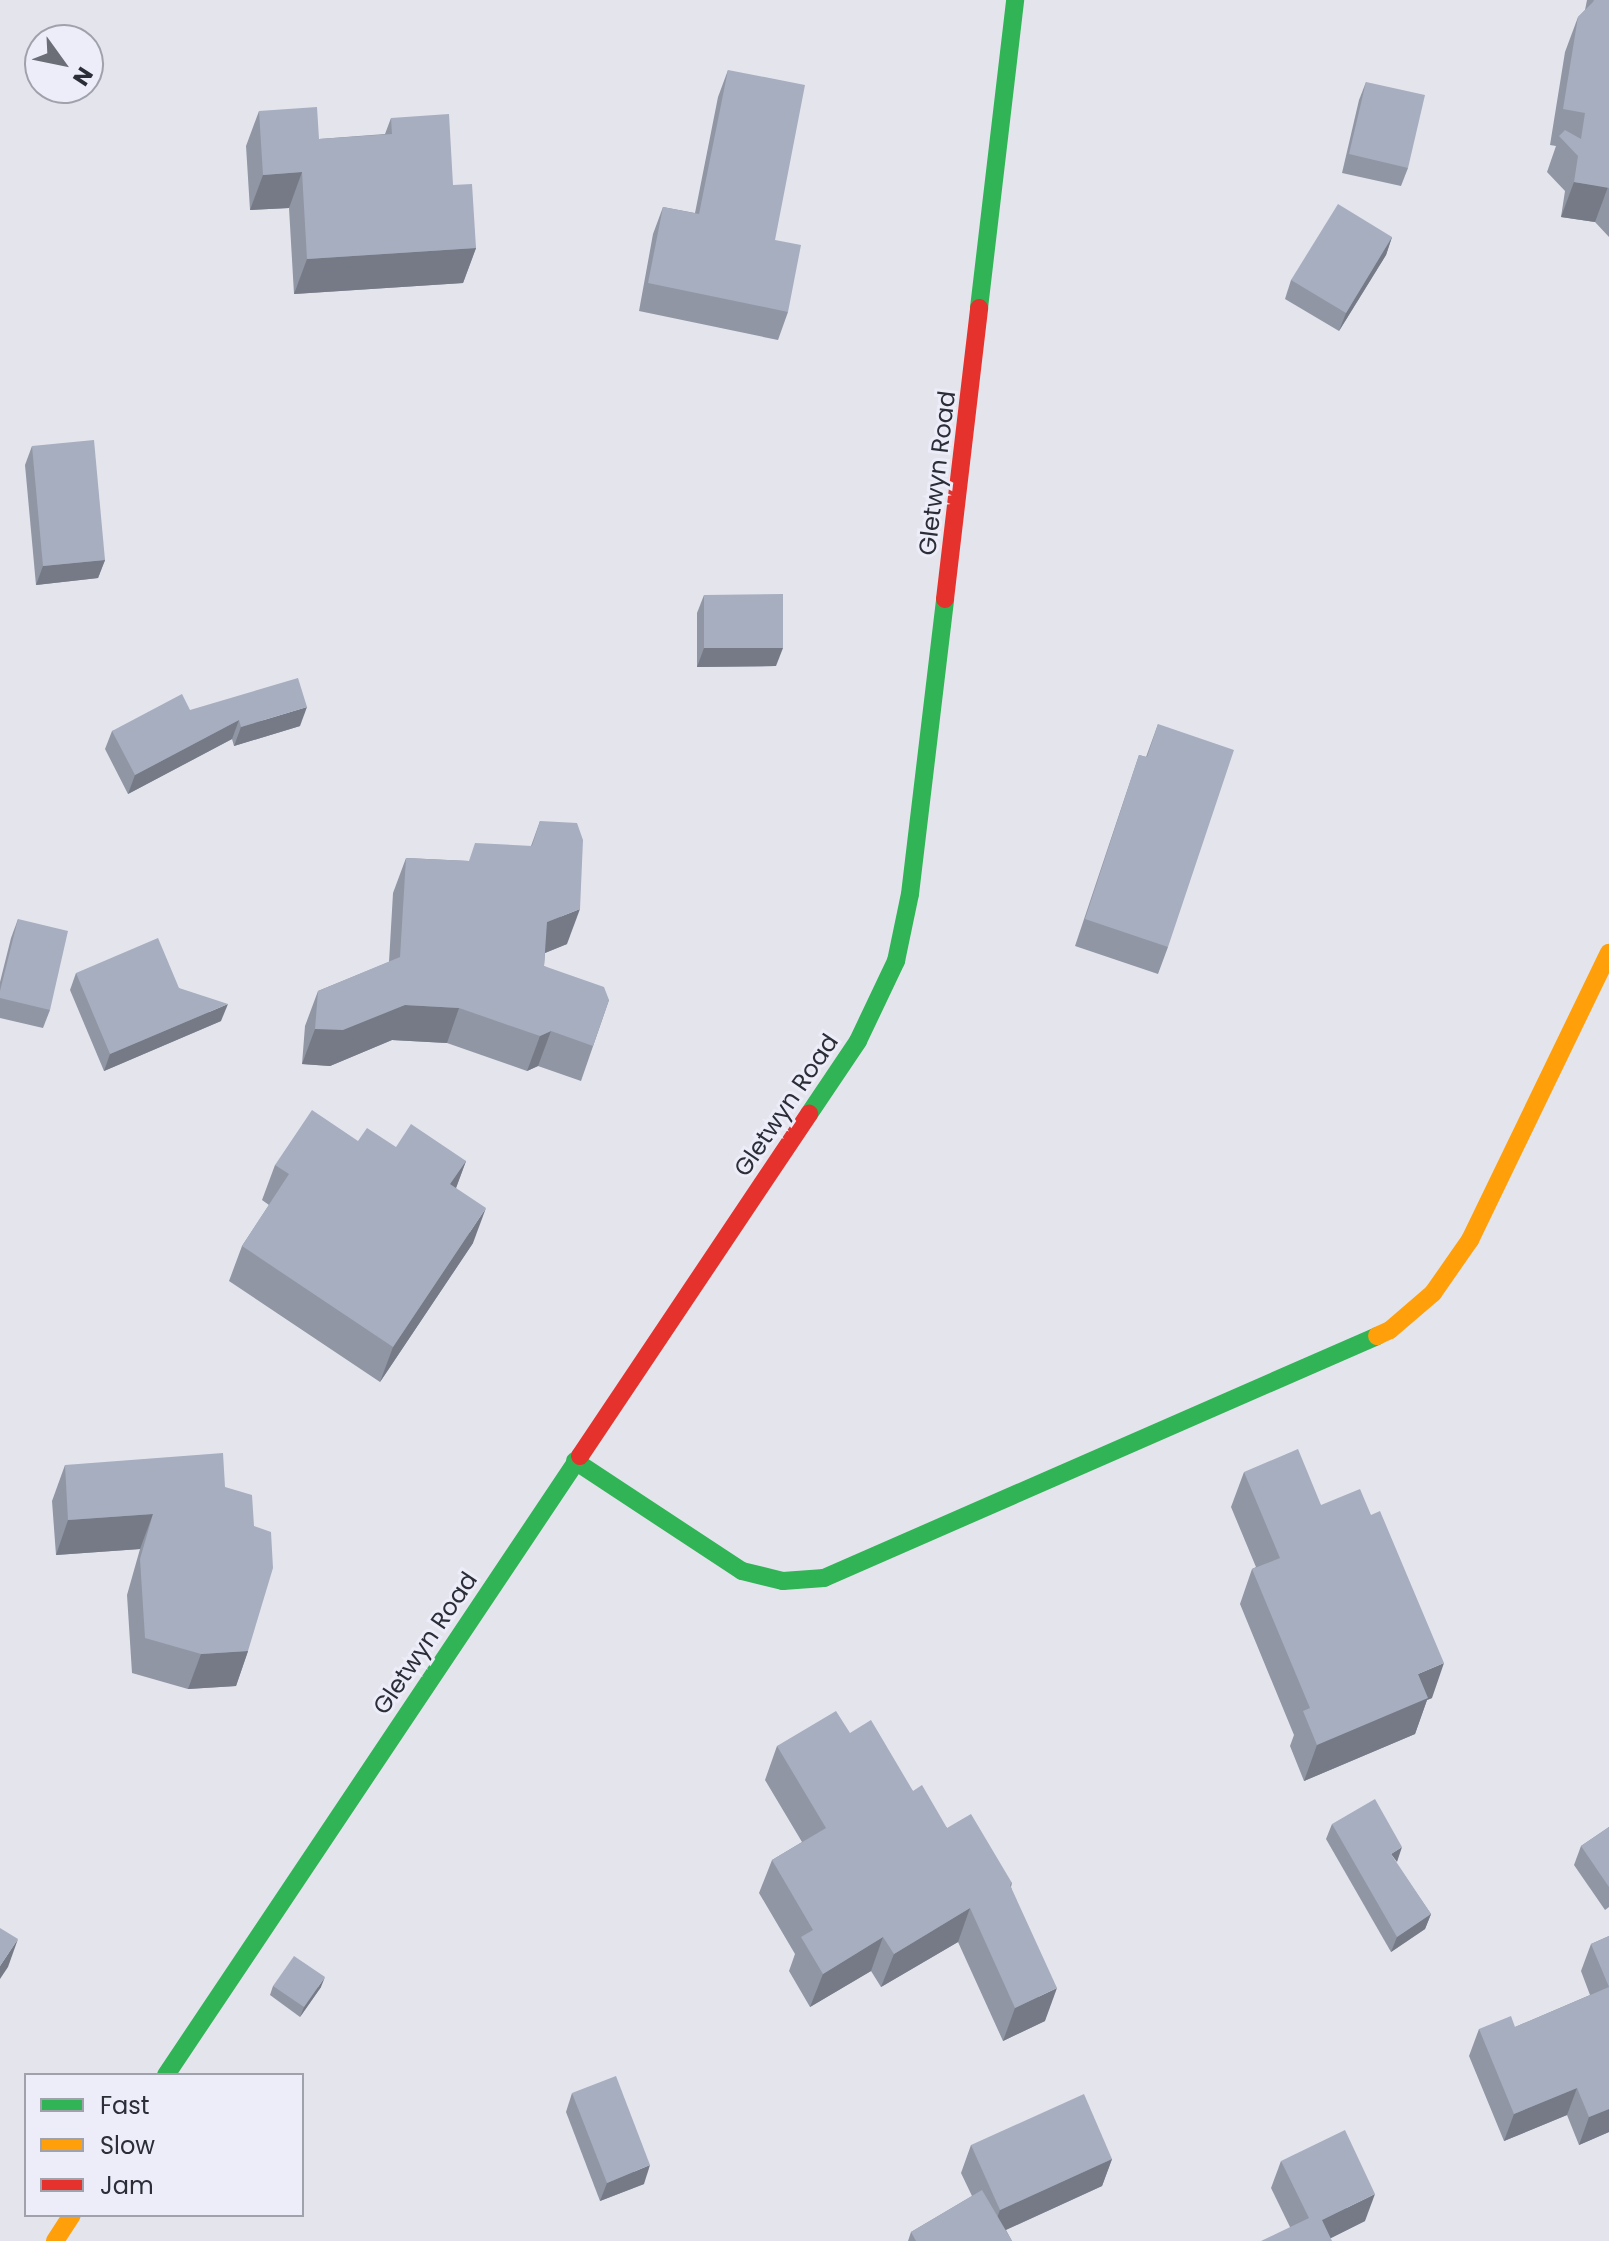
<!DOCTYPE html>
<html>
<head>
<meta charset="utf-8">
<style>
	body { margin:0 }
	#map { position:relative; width:1609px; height:2241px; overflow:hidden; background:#e4e4ed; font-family:Poppins,sans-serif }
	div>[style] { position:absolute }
	.fast>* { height:18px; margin:-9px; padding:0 9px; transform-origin:9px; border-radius:9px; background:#30b455 }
	.slow>* { height:18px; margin:-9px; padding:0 9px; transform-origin:9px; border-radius:9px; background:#ff9f0a }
	.jam>* { height:18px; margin:-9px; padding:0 9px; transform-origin:9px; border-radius:9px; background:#e5322d }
	.wall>* { inset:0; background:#9096a4 }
	.shaded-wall>* { inset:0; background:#757a86 }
	.building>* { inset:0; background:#a7aebf }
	span { translate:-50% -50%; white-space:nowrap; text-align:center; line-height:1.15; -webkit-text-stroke:6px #ecedf9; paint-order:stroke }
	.street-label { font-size:24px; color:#2b2e37 }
	.legend { position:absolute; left:24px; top:2073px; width:280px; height:144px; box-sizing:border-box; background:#ecedf9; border:2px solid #9fa1ab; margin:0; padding:10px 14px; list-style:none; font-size:24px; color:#2b2e37 }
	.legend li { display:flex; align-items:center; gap:16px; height:40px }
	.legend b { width:40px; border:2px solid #9fa1ab }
	.north { position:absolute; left:24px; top:24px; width:80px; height:80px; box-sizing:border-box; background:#ecedf9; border:2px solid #9fa1ab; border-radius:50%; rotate:123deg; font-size:22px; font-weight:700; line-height:32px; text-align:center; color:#2b2e37 }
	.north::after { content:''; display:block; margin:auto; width:28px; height:36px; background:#6c6e77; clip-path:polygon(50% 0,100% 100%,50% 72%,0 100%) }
</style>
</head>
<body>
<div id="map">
	<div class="fast">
		<i style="left:979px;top:308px;width:310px;rotate:-83.3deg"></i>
		<i style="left:809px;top:1114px;width:88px;rotate:-56.1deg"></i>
		<i style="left:858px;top:1041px;width:89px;rotate:-64.6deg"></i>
		<i style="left:896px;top:961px;width:68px;rotate:-78.2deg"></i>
		<i style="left:910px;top:894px;width:297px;rotate:-83.2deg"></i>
		<i style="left:575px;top:1461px;width:200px;rotate:33.4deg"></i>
		<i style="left:742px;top:1571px;width:42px;rotate:13.7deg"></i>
		<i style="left:783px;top:1581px;width:41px;rotate:-4.2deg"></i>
		<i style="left:824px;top:1578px;width:604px;rotate:-23.63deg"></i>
		<i style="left:166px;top:2075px;width:745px;rotate:-56.22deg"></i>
	</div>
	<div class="slow">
		<i style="left:1377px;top:1336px;width:14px;rotate:-25deg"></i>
		<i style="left:1390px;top:1330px;width:57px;rotate:-40.7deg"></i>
		<i style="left:1433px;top:1293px;width:65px;rotate:-55.1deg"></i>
		<i style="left:1470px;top:1240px;width:319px;rotate:-64.2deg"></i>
		<i style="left:55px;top:2241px;width:31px;rotate:-57deg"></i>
	</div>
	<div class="jam">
		<i style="left:945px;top:599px;width:293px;rotate:-83.3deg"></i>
		<i style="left:580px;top:1456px;width:412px;rotate:-56.2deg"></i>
	</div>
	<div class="wall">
		<i style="clip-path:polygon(1587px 0,1609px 0,1609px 237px,1595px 222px,1561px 217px,1565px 191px,1547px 172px,1556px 146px,1550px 145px,1565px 52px,1578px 17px,1585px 10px)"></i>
		<i style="clip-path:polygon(728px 70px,775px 240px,788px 312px,778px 340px,639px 311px,653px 234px,663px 207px,695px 213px,718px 97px)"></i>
		<i style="clip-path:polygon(1366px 82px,1408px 168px,1401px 186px,1342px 173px,1359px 100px)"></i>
		<i style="clip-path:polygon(259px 111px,319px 139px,385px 134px,391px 118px,453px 185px,476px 248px,463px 283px,294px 294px,289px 208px,250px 210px,246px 146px)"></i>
		<i style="clip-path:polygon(1392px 237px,1386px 255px,1339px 331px,1285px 299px,1291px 280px)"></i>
		<i style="clip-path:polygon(32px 446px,105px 560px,98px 578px,36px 585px,25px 465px)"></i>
		<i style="clip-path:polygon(704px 595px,776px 666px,697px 667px,697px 613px)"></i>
		<i style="clip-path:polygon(190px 710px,300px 726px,234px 746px,232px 739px,128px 794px,105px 749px,112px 731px)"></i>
		<i style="clip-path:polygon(1158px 724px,1168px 947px,1158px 974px,1075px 946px,1139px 755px,1146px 757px)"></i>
		<i style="clip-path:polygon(540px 821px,567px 944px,545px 953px,544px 966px,609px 1000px,581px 1081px,538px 1066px,527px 1071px,447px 1043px,392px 1040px,330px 1066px,302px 1064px,305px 1026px,318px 991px,389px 962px,393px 893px,406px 858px,469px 861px,531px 846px)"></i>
		<i style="clip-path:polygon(18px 919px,50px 1010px,43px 1028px,0 1018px,0 982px,11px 938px)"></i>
		<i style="clip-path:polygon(76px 973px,179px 988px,221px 1021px,104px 1071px,70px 990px)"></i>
		<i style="clip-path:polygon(358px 1141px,466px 1161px,456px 1188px,473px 1243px,380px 1382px,229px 1281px,242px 1246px,269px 1205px,262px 1200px,275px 1165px)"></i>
		<i style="clip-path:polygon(65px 1465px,225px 1487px,248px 1651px,236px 1686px,188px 1689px,132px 1673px,127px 1595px,140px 1549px,56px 1555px,52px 1501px)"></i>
		<i style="clip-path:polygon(1244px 1472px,1321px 1505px,1432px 1698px,1427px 1700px,1415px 1734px,1304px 1781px,1290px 1746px,1294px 1735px,1240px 1604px,1252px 1569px,1256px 1567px,1231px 1507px)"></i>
		<i style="clip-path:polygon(850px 1733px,913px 1791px,947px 1828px,1012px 1883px,1011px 1887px,1045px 2021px,1003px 2041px,958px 1942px,881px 1987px,871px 1971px,810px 2007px,789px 1971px,795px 1954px,759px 1893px,772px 1860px,802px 1842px,765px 1780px,777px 1746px)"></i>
		<i style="clip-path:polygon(1332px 1824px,1396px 1863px,1431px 1914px,1425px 1929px,1391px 1952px,1326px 1839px)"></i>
		<i style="clip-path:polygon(1609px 1827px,1609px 1907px,1605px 1910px,1574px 1865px,1581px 1846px)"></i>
		<i style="clip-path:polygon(1609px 1936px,1609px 2132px,1579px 2145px,1567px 2115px,1504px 2141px,1469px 2056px,1479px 2029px,1515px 2027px,1590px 1995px,1581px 1971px,1591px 1944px)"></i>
		<i style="clip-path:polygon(273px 1986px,321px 1987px,300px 2017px,270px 1995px)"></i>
		<i style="clip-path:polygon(572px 2093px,644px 2184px,600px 2201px,566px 2112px)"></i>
		<i style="clip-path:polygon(971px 2145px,1112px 2159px,1102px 2186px,1006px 2230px,1012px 2241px,908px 2241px,911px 2232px,972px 2196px,961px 2173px)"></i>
		<i style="clip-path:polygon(1281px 2161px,1365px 2221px,1331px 2238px,1290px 2227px,1271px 2188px)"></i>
	</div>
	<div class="shaded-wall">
		<i style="clip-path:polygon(302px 172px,289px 208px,250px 210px,263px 175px)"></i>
		<i style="clip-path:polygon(1574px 182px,1608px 187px,1595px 222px,1561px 217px)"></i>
		<i style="clip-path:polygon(1392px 237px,1386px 255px,1339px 331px,1346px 313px)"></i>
		<i style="clip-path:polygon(476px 248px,463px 283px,294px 294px,307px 259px)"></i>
		<i style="clip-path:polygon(105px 560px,98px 578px,36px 585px,43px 566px)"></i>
		<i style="clip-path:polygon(704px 648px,783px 648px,776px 666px,697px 667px)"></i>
		<i style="clip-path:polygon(307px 707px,300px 726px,234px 746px,241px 727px)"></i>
		<i style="clip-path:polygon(239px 720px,232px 739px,128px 794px,135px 775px)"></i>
		<i style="clip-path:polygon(580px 909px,567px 944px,535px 957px,547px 922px)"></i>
		<i style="clip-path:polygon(228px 1004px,221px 1021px,104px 1071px,110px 1054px)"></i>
		<i style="clip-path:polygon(405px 1005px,459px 1008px,447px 1043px,392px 1040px,330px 1066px,302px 1064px,315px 1029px)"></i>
		<i style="clip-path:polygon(551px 1031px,538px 1066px,527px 1071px,540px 1036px)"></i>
		<i style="clip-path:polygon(466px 1161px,453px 1196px,450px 1184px)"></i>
		<i style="clip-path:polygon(486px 1208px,473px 1243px,380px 1382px,393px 1347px)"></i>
		<i style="clip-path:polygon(153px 1514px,140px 1549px,56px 1555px,68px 1520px)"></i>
		<i style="clip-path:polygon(248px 1651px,236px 1686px,188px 1689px,201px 1654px)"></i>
		<i style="clip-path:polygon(1444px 1663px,1432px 1698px,1427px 1700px,1415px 1734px,1304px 1781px,1317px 1745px,1418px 1674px)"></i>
		<i style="clip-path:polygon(1402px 1847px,1397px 1862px,1391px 1854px)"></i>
		<i style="clip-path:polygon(970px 1908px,958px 1942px,881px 1987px,894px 1954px)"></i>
		<i style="clip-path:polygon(1431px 1914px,1425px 1929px,1391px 1952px,1397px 1937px)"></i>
		<i style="clip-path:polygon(883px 1937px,871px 1971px,810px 2007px,823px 1974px)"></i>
		<i style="clip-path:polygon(18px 1939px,8px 1967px,0 1979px,0 1966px)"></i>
		<i style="clip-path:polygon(325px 1977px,321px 1987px,300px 2017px,304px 2007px)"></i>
		<i style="clip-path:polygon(1057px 1988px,1045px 2021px,1003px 2041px,1015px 2008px)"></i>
		<i style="clip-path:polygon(1577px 2088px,1567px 2115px,1504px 2141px,1514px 2114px)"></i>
		<i style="clip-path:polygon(1609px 2109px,1609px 2132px,1579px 2145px,1589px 2117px)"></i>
		<i style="clip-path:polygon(1112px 2159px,1102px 2186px,990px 2237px,1000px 2210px)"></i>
		<i style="clip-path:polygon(650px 2165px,644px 2184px,600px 2201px,607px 2183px)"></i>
		<i style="clip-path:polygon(1375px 2194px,1365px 2221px,1325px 2241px,1322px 2220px)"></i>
	</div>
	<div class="building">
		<i style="clip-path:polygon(1594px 0,1609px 0,1609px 188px,1574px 182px,1578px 156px,1559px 136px,1565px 130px,1581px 139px,1585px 113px,1563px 109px,1578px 17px,1593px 2px)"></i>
		<i style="clip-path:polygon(728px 70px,805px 85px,775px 240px,801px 245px,788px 312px,648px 283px,663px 207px,699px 214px)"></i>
		<i style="clip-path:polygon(1366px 82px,1425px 95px,1408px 168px,1349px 154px)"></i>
		<i style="clip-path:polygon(317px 107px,319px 139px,392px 134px,391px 118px,449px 114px,453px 185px,472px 184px,476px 248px,307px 259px,302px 172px,263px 175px,259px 111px)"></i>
		<i style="clip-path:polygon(1338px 204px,1392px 237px,1346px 313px,1291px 280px)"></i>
		<i style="clip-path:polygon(94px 440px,105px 560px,43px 566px,32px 446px)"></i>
		<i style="clip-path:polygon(783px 594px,783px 648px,704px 648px,704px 595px)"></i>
		<i style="clip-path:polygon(298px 678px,307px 707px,241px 727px,239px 720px,135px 775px,112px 731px,182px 694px,190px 710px)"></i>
		<i style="clip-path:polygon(1158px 724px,1234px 750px,1168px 947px,1085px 919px,1139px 755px,1147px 757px)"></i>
		<i style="clip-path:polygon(540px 821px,577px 823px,583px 840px,580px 909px,547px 922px,544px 966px,604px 987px,609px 1000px,593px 1046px,551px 1031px,540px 1036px,459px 1008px,405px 1005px,343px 1030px,315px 1029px,318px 991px,400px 957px,406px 858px,469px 861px,475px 843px,532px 846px)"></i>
		<i style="clip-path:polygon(18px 919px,68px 931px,50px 1010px,0 998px,0 991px)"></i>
		<i style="clip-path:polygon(158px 938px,179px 988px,228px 1004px,110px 1054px,76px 973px)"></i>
		<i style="clip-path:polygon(312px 1110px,358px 1141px,367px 1128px,396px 1147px,411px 1124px,466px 1161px,450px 1184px,486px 1208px,393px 1347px,242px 1246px,289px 1174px,275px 1165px)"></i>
		<i style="clip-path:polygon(1298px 1449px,1321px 1505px,1360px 1489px,1371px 1515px,1380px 1511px,1444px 1663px,1418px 1674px,1428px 1698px,1317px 1745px,1303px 1711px,1310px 1708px,1252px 1569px,1280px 1558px,1244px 1472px)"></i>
		<i style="clip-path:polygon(223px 1453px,225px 1487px,252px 1495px,254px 1526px,271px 1532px,273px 1568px,248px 1651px,201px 1654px,145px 1638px,140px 1559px,153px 1514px,68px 1520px,65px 1465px)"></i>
		<i style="clip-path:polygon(836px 1711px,850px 1733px,871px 1720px,913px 1791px,922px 1785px,947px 1828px,971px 1814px,1012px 1883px,1010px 1885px,1057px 1988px,1015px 2008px,970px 1908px,894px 1954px,883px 1937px,823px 1974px,801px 1937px,813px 1930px,772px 1860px,826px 1828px,777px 1746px)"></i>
		<i style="clip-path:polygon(1375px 1799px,1402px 1847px,1391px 1854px,1431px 1914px,1397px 1937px,1332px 1824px)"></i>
		<i style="clip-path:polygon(1609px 1827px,1609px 1887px,1581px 1846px)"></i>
		<i style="clip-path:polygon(0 1928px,18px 1939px,0 1966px)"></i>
		<i style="clip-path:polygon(1609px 1936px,1609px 2109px,1589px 2117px,1577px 2088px,1514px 2114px,1479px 2029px,1511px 2016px,1515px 2027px,1609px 1987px,1591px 1944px)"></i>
		<i style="clip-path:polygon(294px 1956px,325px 1977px,304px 2007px,273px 1986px)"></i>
		<i style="clip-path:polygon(616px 2076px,650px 2165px,607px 2183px,572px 2093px)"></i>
		<i style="clip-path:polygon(1084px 2094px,1112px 2159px,1000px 2210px,971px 2145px)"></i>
		<i style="clip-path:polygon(1345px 2130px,1375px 2194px,1322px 2220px,1332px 2241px,1261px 2241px,1309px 2218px,1281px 2161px)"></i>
		<i style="clip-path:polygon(982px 2190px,1012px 2241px,916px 2241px,911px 2232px)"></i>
	</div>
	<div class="street-label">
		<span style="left:937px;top:473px;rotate:-83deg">Gletwyn Road</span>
		<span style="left:786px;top:1105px;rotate:-56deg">Gletwyn Road</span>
		<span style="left:425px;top:1643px;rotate:-56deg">Gletwyn Road</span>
	</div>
	<ul class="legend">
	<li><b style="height:10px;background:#30b455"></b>Fast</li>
	<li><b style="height:10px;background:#ff9f0a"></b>Slow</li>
	<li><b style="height:10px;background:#e5322d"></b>Jam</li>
	</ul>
	<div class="north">N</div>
</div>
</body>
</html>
